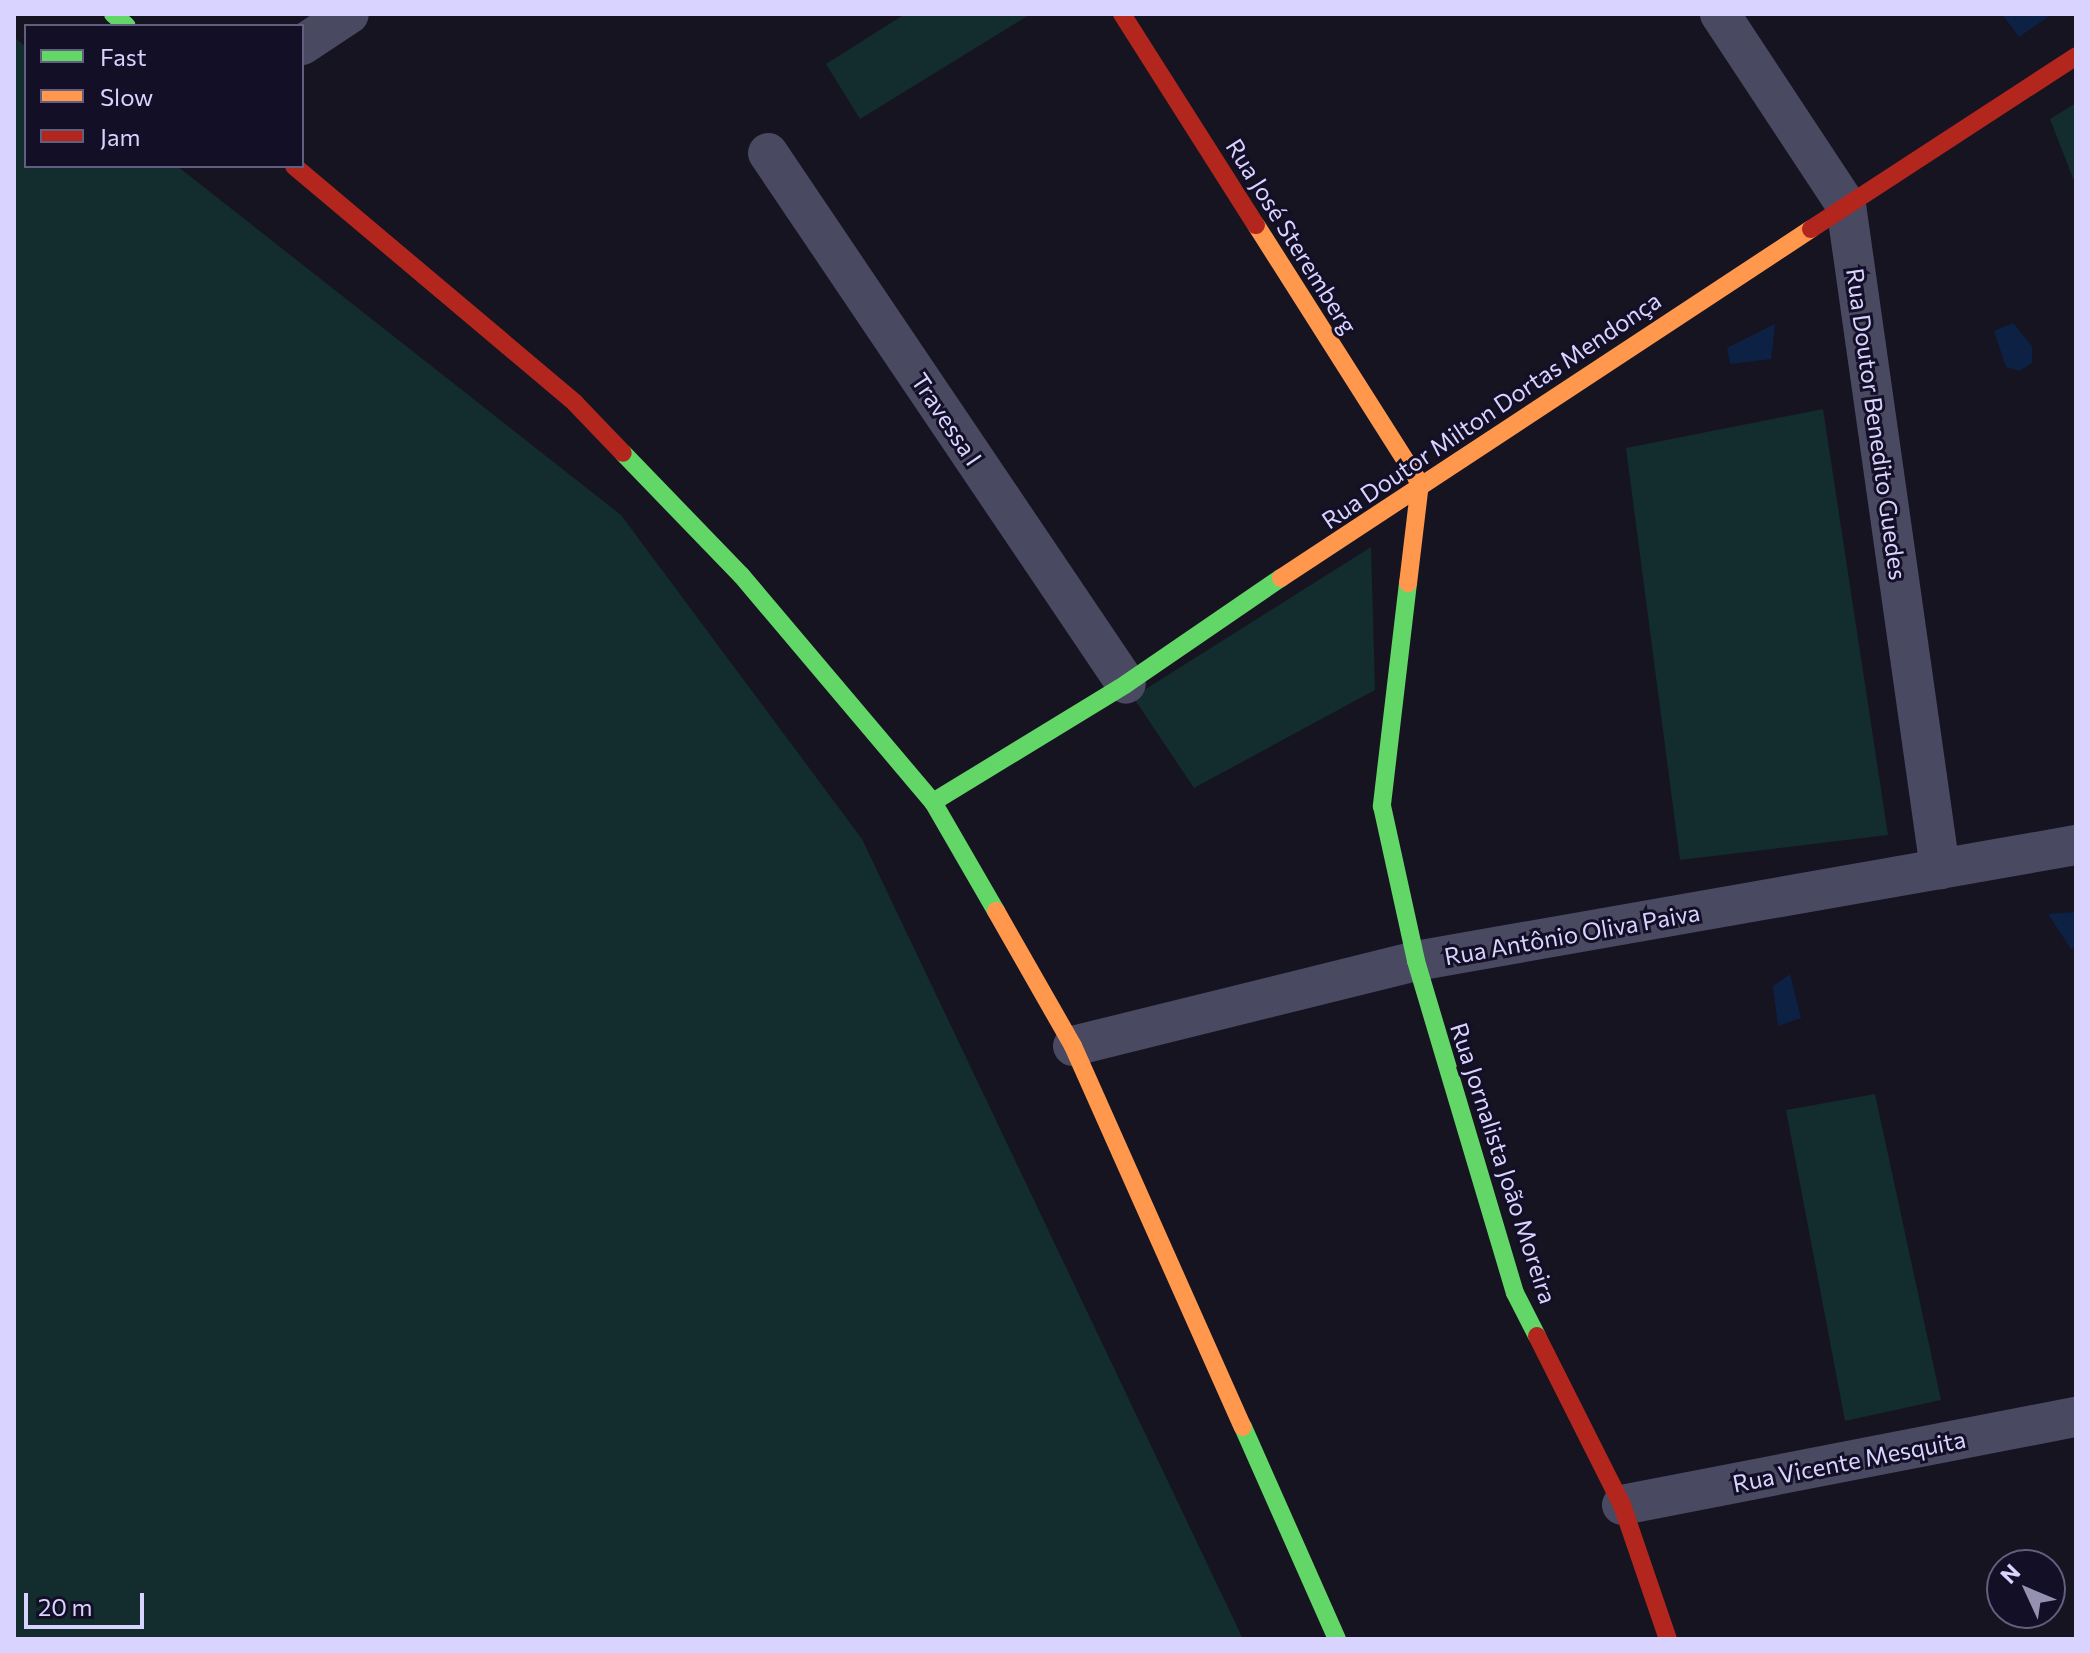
<!DOCTYPE html>
<html>
<head>
<meta charset="utf-8">
<style>
	body { margin:0 }
	#map { position:relative; width:2090px; height:1653px; overflow:hidden; background:#161421; font-family:Commissioner,sans-serif }
	div>[style] { position:absolute }
	.green>* { inset:0; background:#132c2d }
	.water>* { inset:0; background:#0d2144 }
	.street>* { height:40px; margin:-20px; padding:0 20px; transform-origin:20px; border-radius:20px; background:#4a4962 }
	.fast>* { height:18px; margin:-9px; padding:0 9px; transform-origin:9px; border-radius:9px; background:#63d668 }
	.slow>* { height:18px; margin:-9px; padding:0 9px; transform-origin:9px; border-radius:9px; background:#ff974d }
	.jam>* { height:18px; margin:-9px; padding:0 9px; transform-origin:9px; border-radius:9px; background:#b3261e }
	span { translate:-50% -50%; white-space:nowrap; text-align:center; line-height:1.15; -webkit-text-stroke:6px #130f26; paint-order:stroke }
	.street-label { font-size:24px; color:#d9d4ff }
	.frame { position:absolute; inset:0; border:16px solid #d9d4ff; pointer-events:none }
	.legend { position:absolute; left:24px; top:24px; width:280px; height:144px; box-sizing:border-box; background:#130f26; border:2px solid #625e7d; margin:0; padding:10px 14px; list-style:none; font-size:24px; color:#d9d4ff }
	.legend li { display:flex; align-items:center; gap:16px; height:40px }
	.legend b { width:40px; border:2px solid #625e7d }
	.north { position:absolute; left:1986px; top:1549px; width:80px; height:80px; box-sizing:border-box; background:#130f26; border:2px solid #625e7d; border-radius:50%; rotate:314deg; font-size:22px; font-weight:700; line-height:32px; text-align:center; color:#d9d4ff }
	.north::after { content:''; display:block; margin:auto; width:28px; height:36px; background:#9591b1; clip-path:polygon(50% 0,100% 100%,50% 72%,0 100%) }
	.scale { position:absolute; left:24px; top:1593px; width:120px; height:36px; box-sizing:border-box; border:4px solid #d9d4ff; border-top:0; padding-left:10px; font-size:24px; line-height:28px; white-space:nowrap; color:#d9d4ff; -webkit-text-stroke:6px #130f26; paint-order:stroke }
</style>
</head>
<body>
<div id="map">
	<div class="green">
		<i style="clip-path:polygon(905px 14px,1028px 14px,1029px 15px,860px 119px,826px 64px)"></i>
		<i style="clip-path:polygon(14px 37px,26px 47px,26px 166px,177px 166px,621px 515px,862px 839px,1243px 1639px,14px 1639px)"></i>
		<i style="clip-path:polygon(2076px 103px,2076px 186px,2050px 119px)"></i>
		<i style="clip-path:polygon(1823px 409px,1888px 835px,1680px 860px,1626px 448px)"></i>
		<i style="clip-path:polygon(1371px 547px,1375px 690px,1194px 788px,1133px 697px)"></i>
		<i style="clip-path:polygon(1875px 1094px,1941px 1400px,1845px 1421px,1786px 1110px)"></i>
	</div>
	<div class="water">
		<i style="clip-path:polygon(2002px 14px,2046px 14px,2048px 17px,2019px 37px)"></i>
		<i style="clip-path:polygon(2013px 323px,2032px 346px,2032px 363px,2019px 371px,2006px 367px,1994px 331px)"></i>
		<i style="clip-path:polygon(1775px 324px,1771px 359px,1730px 364px,1727px 348px)"></i>
		<i style="clip-path:polygon(2076px 912px,2076px 947px,2071px 949px,2048px 914px)"></i>
		<i style="clip-path:polygon(1790px 974px,1801px 1018px,1778px 1026px,1773px 986px)"></i>
	</div>
	<div class="street">
		<i style="left:1720px;top:14px;width:229px;rotate:56.6deg"></i>
		<i style="left:1846px;top:205px;width:671px;rotate:81.94deg"></i>
		<i style="left:302px;top:45px;width:56px;rotate:-33.4deg"></i>
		<i style="left:768px;top:153px;width:640px;rotate:56.01deg"></i>
		<i style="left:1073px;top:1046px;width:353px;rotate:-13.9deg"></i>
		<i style="left:1416px;top:961px;width:670px;rotate:-9.97deg"></i>
		<i style="left:1622px;top:1505px;width:462px;rotate:-11deg"></i>
	</div>
	<div class="fast">
		<i style="left:113px;top:14px;width:18px;rotate:41deg"></i>
		<i style="left:623px;top:453px;width:170px;rotate:46deg"></i>
		<i style="left:741px;top:575px;width:297px;rotate:49.8deg"></i>
		<i style="left:933px;top:802px;width:126px;rotate:60deg"></i>
		<i style="left:1408px;top:583px;width:225px;rotate:96.7deg"></i>
		<i style="left:1382px;top:806px;width:159px;rotate:77.6deg"></i>
		<i style="left:1416px;top:961px;width:346px;rotate:73.4deg"></i>
		<i style="left:1515px;top:1293px;width:48px;rotate:62.9deg"></i>
		<i style="left:933px;top:802px;width:226px;rotate:-31.4deg"></i>
		<i style="left:1126px;top:684px;width:188px;rotate:-34.4deg"></i>
		<i style="left:1243px;top:1427px;width:232px;rotate:66.1deg"></i>
	</div>
	<div class="slow">
		<i style="left:1256px;top:225px;width:306px;rotate:57.6deg"></i>
		<i style="left:1420px;top:483px;width:101px;rotate:96.8deg"></i>
		<i style="left:1281px;top:578px;width:635px;rotate:-33.36deg"></i>
		<i style="left:996px;top:911px;width:155px;rotate:60.3deg"></i>
		<i style="left:1073px;top:1046px;width:417px;rotate:66deg"></i>
	</div>
	<div class="jam">
		<i style="left:1122px;top:14px;width:250px;rotate:57.6deg"></i>
		<i style="left:294px;top:166px;width:368px;rotate:40.1deg"></i>
		<i style="left:575px;top:403px;width:69px;rotate:46.2deg"></i>
		<i style="left:1811px;top:229px;width:316px;rotate:-33.1deg"></i>
		<i style="left:1537px;top:1336px;width:189px;rotate:63.3deg"></i>
		<i style="left:1622px;top:1505px;width:142px;rotate:71.1deg"></i>
	</div>
	<div class="street-label">
		<span style="left:1292px;top:236px;rotate:58deg">Rua José Steremberg</span>
		<span style="left:1491px;top:410px;rotate:-34deg">Rua Doutor Milton Dortas Mendonça</span>
		<span style="left:947px;top:419px;rotate:56deg">Travessa I</span>
		<span style="left:1877px;top:424px;rotate:82deg">Rua Doutor Benedito Guedes</span>
		<span style="left:1572px;top:934px;rotate:-10deg">Rua Antônio Oliva Paiva</span>
		<span style="left:1504px;top:1163px;rotate:72deg">Rua Jornalista João Moreira</span>
		<span style="left:1849px;top:1461px;rotate:-11deg">Rua Vicente Mesquita</span>
	</div>
	<div class="frame"></div>
	<ul class="legend">
	<li><b style="height:10px;background:#63d668"></b>Fast</li>
	<li><b style="height:10px;background:#ff974d"></b>Slow</li>
	<li><b style="height:10px;background:#b3261e"></b>Jam</li>
	</ul>
	<div class="north">N</div>
	<div class="scale">20 m</div>
</div>
</body>
</html>
